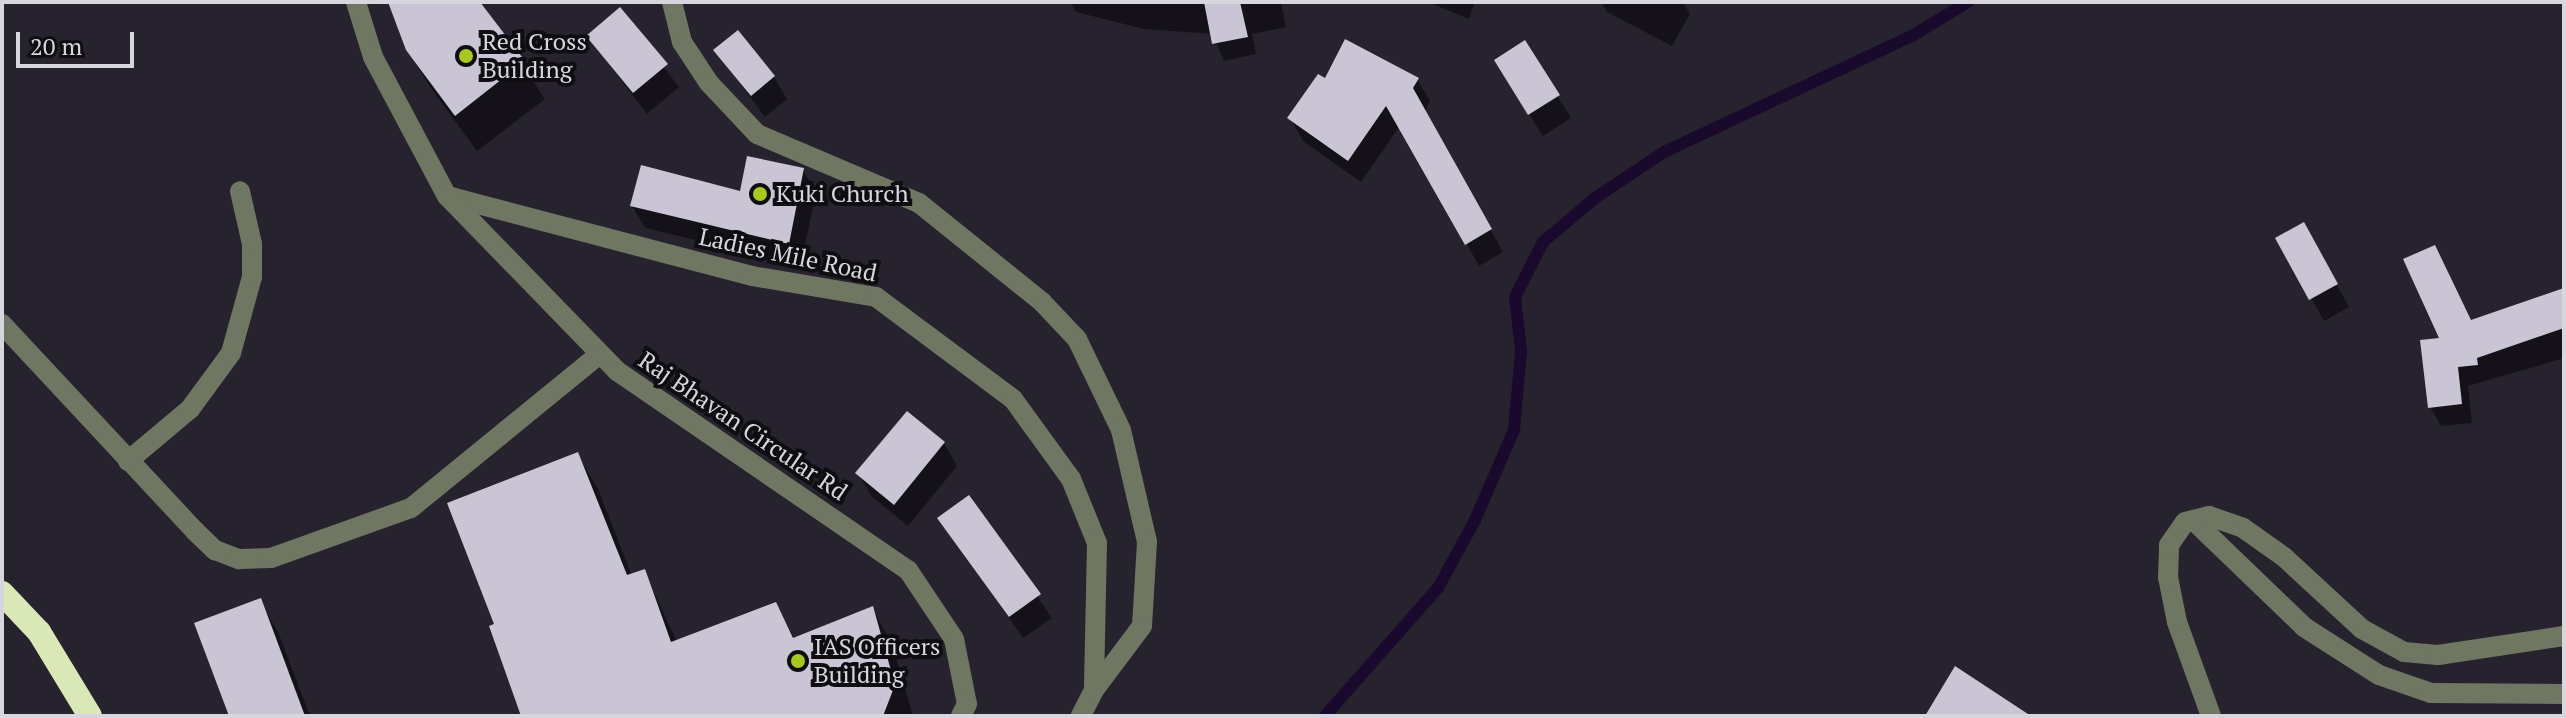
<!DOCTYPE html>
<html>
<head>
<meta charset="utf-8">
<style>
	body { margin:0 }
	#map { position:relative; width:2566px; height:718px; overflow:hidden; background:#27232e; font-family:"PT Serif",serif }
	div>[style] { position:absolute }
	.shadow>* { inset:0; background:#0007 }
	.stream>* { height:12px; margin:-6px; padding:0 6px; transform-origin:6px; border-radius:6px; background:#190a2d }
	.building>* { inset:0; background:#cac5d4 }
	.minor>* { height:20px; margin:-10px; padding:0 10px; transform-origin:10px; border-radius:10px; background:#6f7662 }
	.highway>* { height:24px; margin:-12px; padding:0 12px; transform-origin:12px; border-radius:12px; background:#d9e8b6 }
	.dots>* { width:22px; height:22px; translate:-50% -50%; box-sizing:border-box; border:4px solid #0f0d12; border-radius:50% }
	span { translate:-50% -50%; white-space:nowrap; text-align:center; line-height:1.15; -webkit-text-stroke:8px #0f0d12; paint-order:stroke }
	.poi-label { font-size:24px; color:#d7d5dd }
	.left { translate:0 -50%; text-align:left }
	.street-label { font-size:24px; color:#d7d5dd }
	.frame { position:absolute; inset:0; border:4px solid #d7d5dd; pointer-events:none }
	.scale { position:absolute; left:16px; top:32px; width:118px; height:36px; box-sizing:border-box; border:4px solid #d7d5dd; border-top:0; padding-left:10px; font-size:24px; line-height:28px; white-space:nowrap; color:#d7d5dd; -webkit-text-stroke:6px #0f0d12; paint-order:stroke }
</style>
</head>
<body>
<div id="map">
	<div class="shadow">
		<i style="clip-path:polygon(391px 2px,480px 2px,545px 99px,477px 151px,430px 87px,408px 49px)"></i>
		<i style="clip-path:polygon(1071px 2px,1281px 2px,1286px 27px,1252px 34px,1256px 54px,1224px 61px,1212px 34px,1144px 29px,1076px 12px)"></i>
		<i style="clip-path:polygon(1428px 2px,1475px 2px,1469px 19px)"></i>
		<i style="clip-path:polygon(1601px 2px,1683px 2px,1690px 14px,1672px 46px,1607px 12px)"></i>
		<i style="clip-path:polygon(620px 10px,679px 87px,647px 114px,588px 36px)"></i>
		<i style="clip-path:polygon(1525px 43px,1571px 118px,1543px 136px,1509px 83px)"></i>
		<i style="clip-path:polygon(716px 50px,774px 77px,787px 99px,765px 117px)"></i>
		<i style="clip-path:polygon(1417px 79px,1430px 101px,1425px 112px,1503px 252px,1479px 266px,1400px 126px,1361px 182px,1303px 141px,1290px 118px,1325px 81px)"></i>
		<i style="clip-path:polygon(803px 170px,816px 192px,801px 265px,645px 228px,632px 206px,742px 193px)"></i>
		<i style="clip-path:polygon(2303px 225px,2349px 307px,2324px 321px,2278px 239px)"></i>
		<i style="clip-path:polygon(2434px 247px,2471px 322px,2564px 292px,2564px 358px,2468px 386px,2472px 423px,2441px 426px,2430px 407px,2442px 340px)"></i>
		<i style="clip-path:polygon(944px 443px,957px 466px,908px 526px,871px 496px,858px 473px)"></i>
		<i style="clip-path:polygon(577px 454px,598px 489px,632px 576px,644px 571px,677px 642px,775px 604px,795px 639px,872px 608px,892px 643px,913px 716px,523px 716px,497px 625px)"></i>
		<i style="clip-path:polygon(969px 497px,1052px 618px,1023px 638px,940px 518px)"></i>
		<i style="clip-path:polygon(260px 601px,278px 632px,310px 716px,231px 716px)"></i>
	</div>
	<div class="stream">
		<i style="left:1325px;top:716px;width:171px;rotate:-48.6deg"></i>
		<i style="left:1438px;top:588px;width:77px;rotate:-61.4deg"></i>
		<i style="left:1475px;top:520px;width:98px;rotate:-66.6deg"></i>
		<i style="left:1514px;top:430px;width:79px;rotate:-84.9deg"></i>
		<i style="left:1521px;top:351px;width:54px;rotate:-96.3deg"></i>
		<i style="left:1515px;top:297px;width:62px;rotate:-63deg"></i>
		<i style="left:1543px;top:242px;width:68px;rotate:-40.2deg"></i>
		<i style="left:1595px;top:198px;width:83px;rotate:-33.7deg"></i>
		<i style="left:1664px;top:152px;width:274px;rotate:-25.1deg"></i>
		<i style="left:1912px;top:36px;width:66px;rotate:-31.3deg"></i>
	</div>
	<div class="building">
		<i style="clip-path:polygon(388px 2px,480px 2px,525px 61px,455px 116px,406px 50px)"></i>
		<i style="clip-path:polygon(1204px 2px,1240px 2px,1248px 37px,1212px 44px)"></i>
		<i style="clip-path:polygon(620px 7px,668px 64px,633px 93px,586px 36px)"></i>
		<i style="clip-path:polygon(738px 30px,775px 76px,751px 96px,713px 50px)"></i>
		<i style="clip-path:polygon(1345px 39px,1419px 78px,1413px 88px,1492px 229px,1465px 245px,1386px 106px,1348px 161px,1287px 118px,1318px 74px,1325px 78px)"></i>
		<i style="clip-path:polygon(1525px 40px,1560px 95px,1528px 115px,1494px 60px)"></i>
		<i style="clip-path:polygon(747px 156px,804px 168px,789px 244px,630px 206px,641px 165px,740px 191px)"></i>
		<i style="clip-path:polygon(2304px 222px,2338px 284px,2309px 300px,2275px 238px)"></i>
		<i style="clip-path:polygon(2435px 245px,2471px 320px,2564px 288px,2564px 328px,2477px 358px,2478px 365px,2458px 367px,2462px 404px,2428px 408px,2420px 340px,2439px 338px,2403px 259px)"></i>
		<i style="clip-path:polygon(907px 411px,945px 442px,894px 505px,855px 473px)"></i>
		<i style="clip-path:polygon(578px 452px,627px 575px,645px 569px,671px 642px,776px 602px,793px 638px,873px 606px,895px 685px,883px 716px,521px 716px,489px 626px,494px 624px,447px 503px)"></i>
		<i style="clip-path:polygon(969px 495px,1041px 594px,1009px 617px,937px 518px)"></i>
		<i style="clip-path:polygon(261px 598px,305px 716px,229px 716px,194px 623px)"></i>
		<i style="clip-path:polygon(1955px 666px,2031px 716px,1925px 716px)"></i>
	</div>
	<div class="minor">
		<i style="left:356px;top:2px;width:58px;rotate:72.8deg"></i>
		<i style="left:373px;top:57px;width:157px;rotate:62deg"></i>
		<i style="left:447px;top:196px;width:315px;rotate:14.7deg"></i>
		<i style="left:752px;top:276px;width:126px;rotate:9.6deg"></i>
		<i style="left:876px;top:297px;width:171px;rotate:36.7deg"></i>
		<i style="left:1013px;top:399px;width:99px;rotate:54.1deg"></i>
		<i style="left:1071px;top:479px;width:69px;rotate:67.9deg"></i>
		<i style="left:1097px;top:543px;width:147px;rotate:91.2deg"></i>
		<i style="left:1094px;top:690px;width:29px;rotate:117deg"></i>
		<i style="left:672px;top:2px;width:41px;rotate:76deg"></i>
		<i style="left:682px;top:42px;width:49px;rotate:56.6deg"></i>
		<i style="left:709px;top:83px;width:70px;rotate:46.7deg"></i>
		<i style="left:757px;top:134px;width:176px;rotate:23.1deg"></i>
		<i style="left:919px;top:203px;width:158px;rotate:38.8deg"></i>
		<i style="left:1042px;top:302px;width:51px;rotate:46.6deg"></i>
		<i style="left:1077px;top:339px;width:101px;rotate:64.2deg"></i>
		<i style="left:1121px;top:430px;width:115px;rotate:76.9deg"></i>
		<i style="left:1147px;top:542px;width:84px;rotate:93.4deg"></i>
		<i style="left:1142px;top:626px;width:80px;rotate:126.9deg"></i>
		<i style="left:447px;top:196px;width:244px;rotate:45.8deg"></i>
		<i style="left:617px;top:371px;width:353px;rotate:34.4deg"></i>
		<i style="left:908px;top:570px;width:83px;rotate:56.3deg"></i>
		<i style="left:954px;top:639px;width:66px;rotate:78.7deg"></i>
		<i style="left:967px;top:704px;width:13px;rotate:117deg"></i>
		<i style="left:2px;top:324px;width:283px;rotate:47deg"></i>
		<i style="left:195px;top:531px;width:28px;rotate:44deg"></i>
		<i style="left:215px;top:550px;width:26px;rotate:21deg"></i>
		<i style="left:239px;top:559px;width:32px;rotate:-2deg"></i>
		<i style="left:271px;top:558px;width:149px;rotate:-19.7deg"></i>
		<i style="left:411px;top:508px;width:244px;rotate:-39.2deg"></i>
		<i style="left:128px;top:461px;width:81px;rotate:-40deg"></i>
		<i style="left:190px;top:409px;width:69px;rotate:-53.8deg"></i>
		<i style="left:231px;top:353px;width:79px;rotate:-74.6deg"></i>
		<i style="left:252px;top:277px;width:33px;rotate:-90deg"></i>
		<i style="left:252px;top:244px;width:54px;rotate:-102.8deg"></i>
		<i style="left:2193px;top:520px;width:154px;rotate:43.9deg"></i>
		<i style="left:2304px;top:627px;width:89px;rotate:32.6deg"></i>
		<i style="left:2379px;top:675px;width:55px;rotate:19.1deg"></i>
		<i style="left:2431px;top:693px;width:133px;rotate:0.4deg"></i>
		<i style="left:2211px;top:716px;width:100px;rotate:-109.9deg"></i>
		<i style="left:2177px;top:622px;width:46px;rotate:-101.3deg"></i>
		<i style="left:2168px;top:577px;width:32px;rotate:-88deg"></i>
		<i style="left:2169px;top:545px;width:28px;rotate:-55deg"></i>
		<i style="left:2185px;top:522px;width:25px;rotate:-14deg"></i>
		<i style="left:2209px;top:516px;width:36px;rotate:19deg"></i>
		<i style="left:2243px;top:528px;width:50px;rotate:35.3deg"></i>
		<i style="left:2284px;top:557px;width:106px;rotate:42.7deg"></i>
		<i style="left:2362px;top:629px;width:48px;rotate:28.7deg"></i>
		<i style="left:2404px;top:652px;width:34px;rotate:5deg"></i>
		<i style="left:2438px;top:655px;width:127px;rotate:-8.6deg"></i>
	</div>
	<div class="highway">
		<i style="left:2px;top:593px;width:54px;rotate:46.5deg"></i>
		<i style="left:39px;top:632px;width:98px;rotate:58.7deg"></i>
	</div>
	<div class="dots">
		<i style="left:466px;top:56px;background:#a6c821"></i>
		<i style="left:760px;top:194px;background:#a6c821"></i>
		<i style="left:798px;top:661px;background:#a6c821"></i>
	</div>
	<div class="poi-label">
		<span class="left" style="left:482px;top:56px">Red Cross<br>Building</span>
		<span class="left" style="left:776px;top:194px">Kuki Church</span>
		<span class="left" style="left:814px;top:661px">IAS Officers<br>Building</span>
	</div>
	<div class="street-label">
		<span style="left:788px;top:255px;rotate:12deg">Ladies Mile Road</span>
		<span style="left:743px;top:426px;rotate:34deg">Raj Bhavan Circular Rd</span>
	</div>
	<div class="frame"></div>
	<div class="scale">20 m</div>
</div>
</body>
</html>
